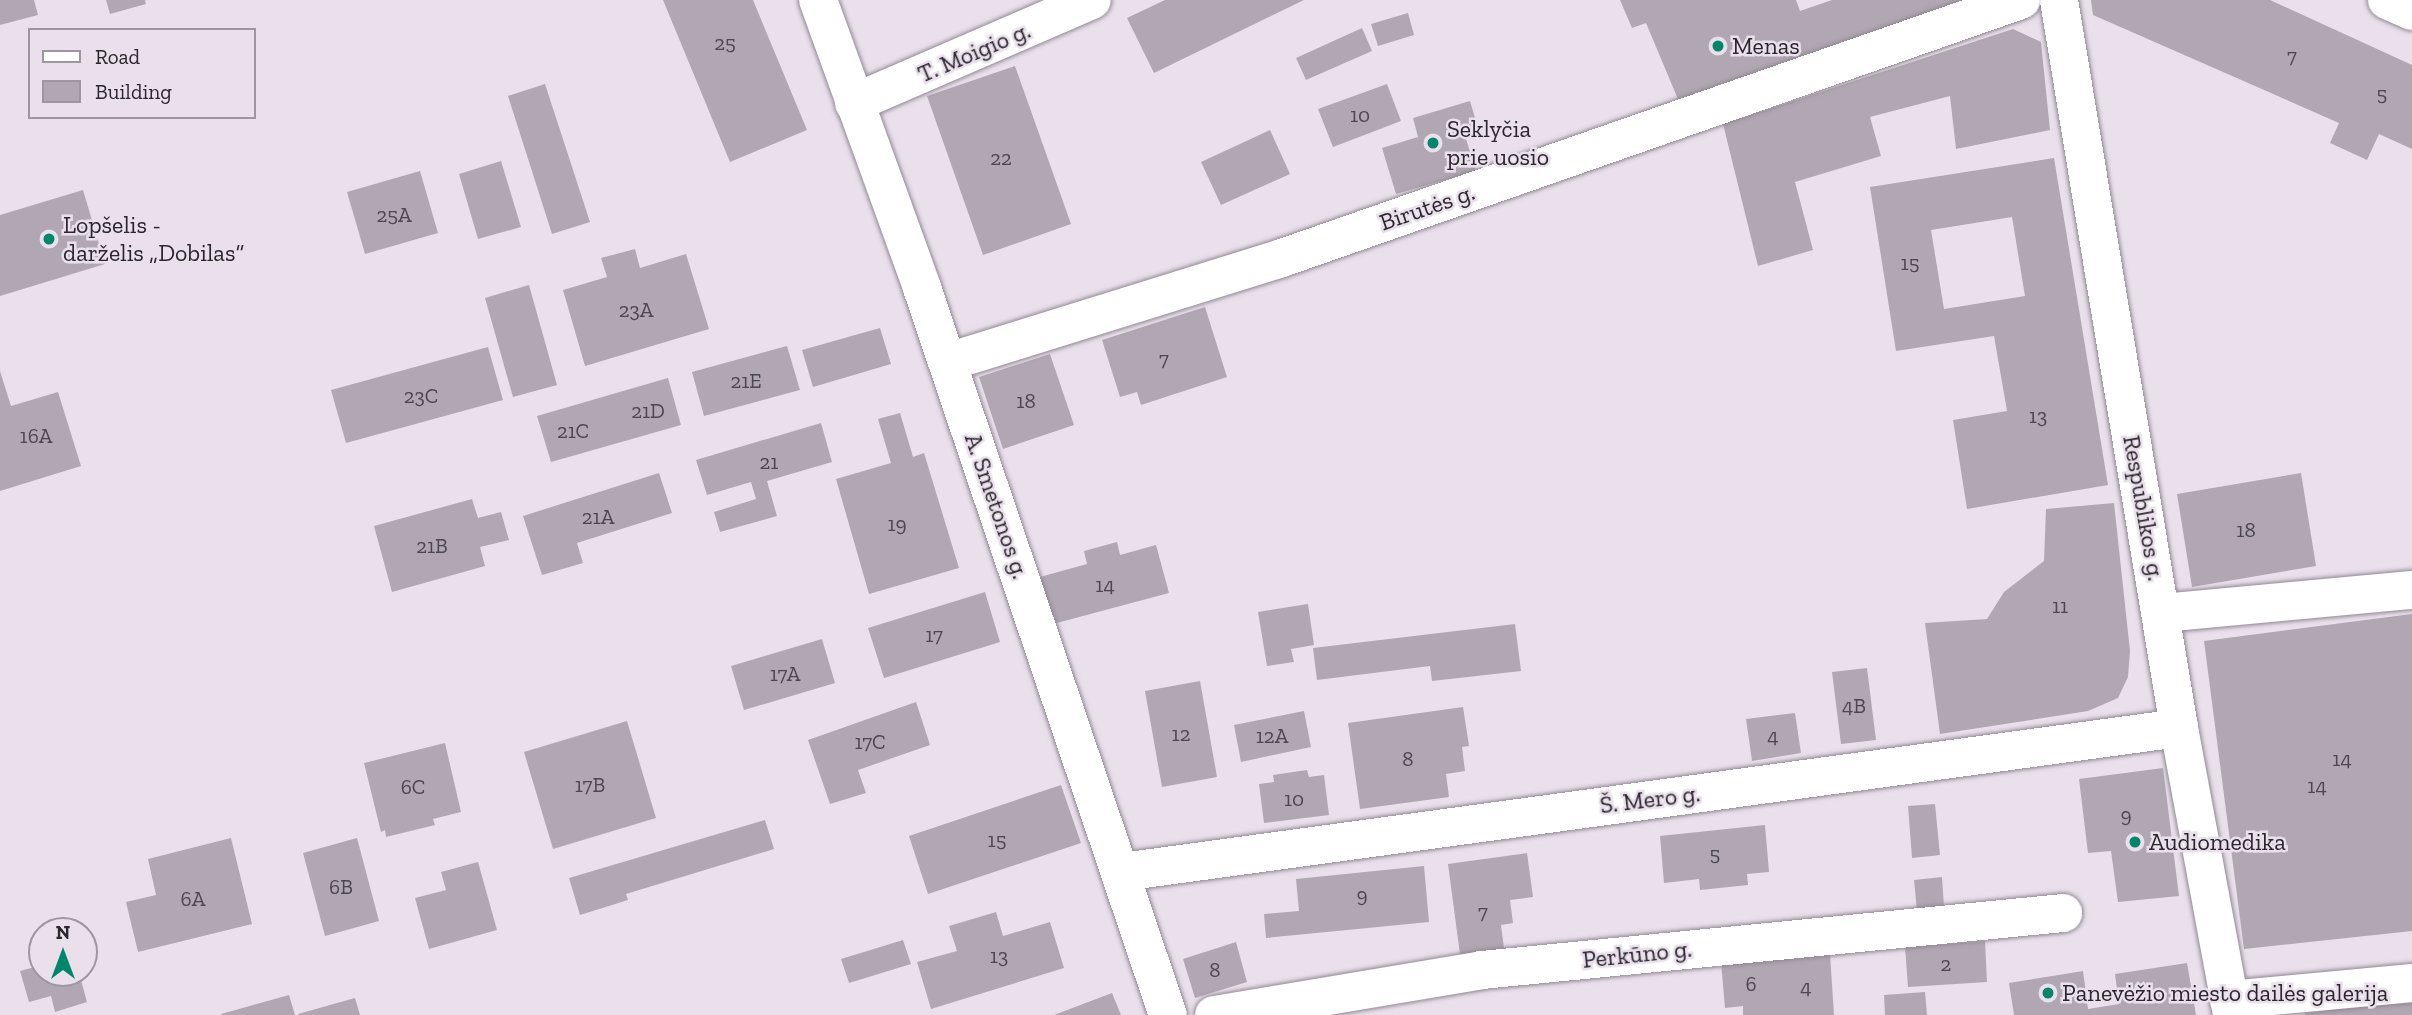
<!DOCTYPE html>
<html>
<head>
<meta charset="utf-8">
<style>
	body { margin:0 }
	#map { position:relative; width:2412px; height:1015px; overflow:hidden; background:#e9e0ec; font-family:"Zilla Slab",serif }
	div>[style] { position:absolute }
	.building>* { inset:0; background:#b0a7b2 }
	.roads { filter:drop-shadow(0 0 2px #918894) drop-shadow(0 0 2px #918894) }
	.minor>* { height:38px; margin:-19px; padding:0 19px; transform-origin:19px; border-radius:19px; background:#fff }
	.dots>* { width:19px; height:19px; translate:-50% -50%; box-sizing:border-box; border:4px solid #e9e0ec; border-radius:50% }
	span { translate:-50% -50%; white-space:nowrap; text-align:center; line-height:1.15; -webkit-text-stroke:5px #e9e0ec; paint-order:stroke }
	.number-label { font-size:21px; color:#4c464d }
	.number-label span { -webkit-text-stroke-width:0 }
	.poi-label { font-size:24px; color:#2a262b }
	.left { translate:0 -50%; text-align:left }
	.street-label { font-size:24px; color:#2a262b }
	.legend { position:absolute; left:28px; top:28px; width:228px; height:91px; box-sizing:border-box; background:#e9e0ec; border:2px solid #9d969f; margin:0; padding:9px 12px; list-style:none; font-size:21px; color:#2a262b }
	.legend li { display:flex; align-items:center; gap:14px; height:35px }
	.legend b { width:35px; border:2px solid #9d969f }
	.north { position:absolute; left:28px; top:917px; width:70px; height:70px; box-sizing:border-box; background:#e9e0ec; border:2px solid #9d969f; border-radius:50%; rotate:0deg; font-size:19px; font-weight:700; line-height:28px; text-align:center; color:#2a262b }
	.north::after { content:''; display:block; margin:auto; width:24px; height:32px; background:#00876b; clip-path:polygon(50% 0,100% 100%,50% 72%,0 100%) }
</style>
</head>
<body>
<div id="map">
	<div class="building">
		<i style="clip-path:polygon(0 0,34px 0,38px 15px,0 25px)"></i>
		<i style="clip-path:polygon(106px 0,145px 0,146px 4px,110px 14px)"></i>
		<i style="clip-path:polygon(663px 0,753px 0,807px 130px,730px 162px)"></i>
		<i style="clip-path:polygon(1165px 0,1304px 0,1154px 73px,1127px 18px)"></i>
		<i style="clip-path:polygon(1620px 0,1796px 0,1800px 11px,1832px 0,1986px 0,1680px 104px,1646px 23px,1632px 28px)"></i>
		<i style="clip-path:polygon(2091px 0,2270px 0,2412px 65px,2412px 149px,2379px 134px,2367px 160px,2330px 143px,2339px 123px,2093px 15px)"></i>
		<i style="clip-path:polygon(1408px 13px,1414px 35px,1378px 46px,1371px 24px)"></i>
		<i style="clip-path:polygon(1362px 28px,1372px 51px,1306px 80px,1296px 58px)"></i>
		<i style="clip-path:polygon(2013px 29px,2041px 42px,2050px 130px,1956px 149px,1950px 96px,1870px 117px,1881px 156px,1795px 182px,1813px 250px,1758px 266px,1723px 124px)"></i>
		<i style="clip-path:polygon(1015px 66px,1071px 224px,983px 255px,927px 96px)"></i>
		<i style="clip-path:polygon(545px 84px,590px 222px,552px 234px,508px 96px)"></i>
		<i style="clip-path:polygon(1387px 84px,1401px 121px,1333px 147px,1318px 109px)"></i>
		<i style="clip-path:polygon(1470px 101px,1480px 135px,1466px 139px,1476px 171px,1396px 194px,1382px 148px,1418px 137px,1413px 118px)"></i>
		<i style="clip-path:polygon(1270px 130px,1290px 174px,1221px 205px,1201px 162px)"></i>
		<i style="clip-path:polygon(evenodd,2054px 158px,2108px 485px,1967px 509px,1953px 420px,2007px 411px,1994px 336px,1896px 351px,1870px 187px,2054px 158px,2012px 217px,2025px 296px,1944px 309px,1931px 230px,2012px 217px)"></i>
		<i style="clip-path:polygon(501px 161px,521px 227px,478px 239px,459px 174px)"></i>
		<i style="clip-path:polygon(420px 171px,438px 233px,365px 254px,347px 192px)"></i>
		<i style="clip-path:polygon(83px 190px,105px 264px,0 296px,0 215px)"></i>
		<i style="clip-path:polygon(635px 249px,640px 268px,686px 254px,709px 329px,585px 366px,563px 290px,607px 277px,601px 258px)"></i>
		<i style="clip-path:polygon(529px 285px,557px 385px,513px 397px,485px 298px)"></i>
		<i style="clip-path:polygon(1205px 307px,1227px 377px,1141px 405px,1137px 392px,1120px 397px,1102px 340px)"></i>
		<i style="clip-path:polygon(880px 328px,891px 364px,813px 387px,802px 350px)"></i>
		<i style="clip-path:polygon(787px 346px,800px 390px,704px 416px,692px 372px)"></i>
		<i style="clip-path:polygon(488px 347px,503px 400px,346px 443px,331px 390px)"></i>
		<i style="clip-path:polygon(1050px 354px,1074px 425px,1003px 449px,979px 377px)"></i>
		<i style="clip-path:polygon(0 371px,11px 406px,58px 392px,81px 466px,0 491px)"></i>
		<i style="clip-path:polygon(668px 378px,681px 425px,551px 462px,537px 416px)"></i>
		<i style="clip-path:polygon(900px 413px,913px 457px,924px 453px,959px 568px,869px 594px,836px 479px,891px 463px,878px 419px)"></i>
		<i style="clip-path:polygon(821px 423px,832px 462px,767px 481px,777px 516px,720px 532px,714px 512px,756px 499px,751px 482px,707px 495px,696px 460px)"></i>
		<i style="clip-path:polygon(659px 473px,672px 513px,577px 543px,583px 563px,542px 575px,523px 516px)"></i>
		<i style="clip-path:polygon(2301px 473px,2316px 566px,2192px 587px,2177px 494px)"></i>
		<i style="clip-path:polygon(472px 499px,478px 518px,501px 512px,509px 540px,480px 547px,485px 566px,392px 592px,374px 526px)"></i>
		<i style="clip-path:polygon(2114px 503px,2130px 651px,2128px 677px,2118px 698px,2088px 711px,1940px 734px,1925px 623px,1987px 619px,2004px 592px,2044px 561px,2046px 509px)"></i>
		<i style="clip-path:polygon(1117px 542px,1120px 555px,1156px 545px,1169px 593px,1053px 624px,1040px 577px,1087px 564px,1084px 551px)"></i>
		<i style="clip-path:polygon(985px 592px,1000px 642px,884px 678px,868px 628px)"></i>
		<i style="clip-path:polygon(1308px 604px,1314px 645px,1291px 649px,1294px 662px,1267px 666px,1258px 612px)"></i>
		<i style="clip-path:polygon(2412px 614px,2412px 931px,2244px 949px,2204px 641px)"></i>
		<i style="clip-path:polygon(1515px 624px,1521px 671px,1432px 681px,1430px 666px,1317px 680px,1313px 648px)"></i>
		<i style="clip-path:polygon(822px 639px,835px 683px,744px 710px,731px 666px)"></i>
		<i style="clip-path:polygon(1867px 668px,1876px 740px,1841px 744px,1832px 672px)"></i>
		<i style="clip-path:polygon(1200px 681px,1217px 777px,1162px 787px,1145px 691px)"></i>
		<i style="clip-path:polygon(916px 702px,930px 745px,858px 770px,866px 793px,830px 804px,808px 740px)"></i>
		<i style="clip-path:polygon(1463px 707px,1469px 746px,1462px 747px,1465px 771px,1446px 774px,1449px 797px,1360px 809px,1348px 723px)"></i>
		<i style="clip-path:polygon(1304px 711px,1311px 747px,1241px 762px,1234px 725px)"></i>
		<i style="clip-path:polygon(1795px 713px,1801px 753px,1752px 761px,1746px 719px)"></i>
		<i style="clip-path:polygon(627px 721px,656px 818px,553px 849px,524px 752px)"></i>
		<i style="clip-path:polygon(445px 743px,461px 812px,433px 819px,435px 825px,386px 837px,385px 830px,381px 832px,364px 763px)"></i>
		<i style="clip-path:polygon(2163px 768px,2179px 896px,2118px 902px,2111px 851px,2088px 853px,2079px 779px)"></i>
		<i style="clip-path:polygon(1307px 770px,1309px 777px,1324px 775px,1329px 815px,1264px 823px,1259px 784px,1274px 782px,1273px 775px)"></i>
		<i style="clip-path:polygon(1061px 785px,1081px 843px,928px 894px,909px 836px)"></i>
		<i style="clip-path:polygon(1935px 804px,1940px 855px,1912px 858px,1908px 806px)"></i>
		<i style="clip-path:polygon(765px 820px,774px 849px,626px 894px,628px 900px,580px 915px,569px 878px)"></i>
		<i style="clip-path:polygon(1765px 825px,1769px 872px,1747px 874px,1748px 885px,1700px 890px,1699px 879px,1664px 883px,1660px 836px)"></i>
		<i style="clip-path:polygon(231px 838px,252px 924px,138px 952px,126px 902px,156px 895px,148px 859px)"></i>
		<i style="clip-path:polygon(357px 838px,379px 921px,325px 936px,303px 853px)"></i>
		<i style="clip-path:polygon(1527px 853px,1533px 897px,1510px 900px,1513px 923px,1501px 925px,1505px 956px,1461px 962px,1448px 864px)"></i>
		<i style="clip-path:polygon(478px 862px,497px 930px,429px 949px,415px 898px,446px 890px,441px 872px)"></i>
		<i style="clip-path:polygon(1424px 866px,1429px 922px,1266px 938px,1264px 914px,1299px 911px,1296px 879px)"></i>
		<i style="clip-path:polygon(1942px 877px,1944px 908px,1917px 911px,1914px 880px)"></i>
		<i style="clip-path:polygon(996px 912px,1003px 936px,1050px 922px,1064px 968px,931px 1009px,917px 962px,957px 951px,949px 926px)"></i>
		<i style="clip-path:polygon(903px 940px,911px 964px,849px 983px,841px 959px)"></i>
		<i style="clip-path:polygon(1985px 941px,1987px 982px,1908px 987px,1905px 947px)"></i>
		<i style="clip-path:polygon(1236px 942px,1247px 982px,1195px 998px,1183px 959px)"></i>
		<i style="clip-path:polygon(1830px 954px,1834px 1015px,1743px 1015px,1743px 1006px,1725px 1008px,1721px 962px)"></i>
		<i style="clip-path:polygon(2187px 963px,2196px 1015px,2014px 1015px,2009px 983px,2083px 971px,2088px 1009px,2119px 1004px,2115px 974px)"></i>
		<i style="clip-path:polygon(42px 965px,42px 973px,79px 973px,87px 1002px,55px 1012px,51px 996px,29px 1002px,20px 971px)"></i>
		<i style="clip-path:polygon(1925px 992px,1927px 1015px,1885px 1015px,1884px 995px)"></i>
		<i style="clip-path:polygon(1112px 993px,1121px 1015px,1054px 1015px)"></i>
		<i style="clip-path:polygon(289px 995px,295px 1015px,222px 1015px,221px 1014px)"></i>
		<i style="clip-path:polygon(355px 998px,360px 1015px,299px 1015px,298px 1014px)"></i>
		<i style="clip-path:polygon(2412px 1000px,2412px 1015px,2305px 1015px,2305px 1013px)"></i>
	</div>
	<div class="roads">
		<div class="minor">
			<i style="left:818px;top:0;width:306px;rotate:70.1deg"></i>
			<i style="left:922px;top:288px;width:767px;rotate:71.31deg"></i>
			<i style="left:2059px;top:0;width:738px;rotate:80.64deg"></i>
			<i style="left:2179px;top:728px;width:292px;rotate:79.5deg"></i>
			<i style="left:2387px;top:0;width:27px;rotate:24deg"></i>
			<i style="left:854px;top:103px;width:259px;rotate:-23.4deg"></i>
			<i style="left:948px;top:362px;width:350px;rotate:-17.3deg"></i>
			<i style="left:1282px;top:258px;width:783px;rotate:-19.25deg"></i>
			<i style="left:2162px;top:613px;width:251px;rotate:-5.3deg"></i>
			<i style="left:1122px;top:872px;width:1067px;rotate:-7.76deg"></i>
			<i style="left:2229px;top:1000px;width:184px;rotate:-5.3deg"></i>
			<i style="left:1214px;top:1015px;width:272px;rotate:-9.5deg"></i>
			<i style="left:1482px;top:970px;width:584px;rotate:-5.6deg"></i>
		</div>
	</div>
	<div class="dots">
		<i style="left:1718px;top:46px;background:#00876b"></i>
		<i style="left:1433px;top:143px;background:#00876b"></i>
		<i style="left:49px;top:239px;background:#00876b"></i>
		<i style="left:2135px;top:842px;background:#00876b"></i>
		<i style="left:2048px;top:993px;background:#00876b"></i>
	</div>
	<div class="number-label">
		<span style="left:725px;top:43px">25</span>
		<span style="left:2292px;top:56px">7</span>
		<span style="left:2382px;top:94px">5</span>
		<span style="left:1360px;top:115px">10</span>
		<span style="left:1001px;top:158px">22</span>
		<span style="left:394px;top:215px">25A</span>
		<span style="left:1910px;top:263px">15</span>
		<span style="left:636px;top:310px">23A</span>
		<span style="left:1164px;top:359px">7</span>
		<span style="left:746px;top:381px">21E</span>
		<span style="left:421px;top:396px">23C</span>
		<span style="left:1026px;top:401px">18</span>
		<span style="left:648px;top:411px">21D</span>
		<span style="left:2038px;top:416px">13</span>
		<span style="left:573px;top:431px">21C</span>
		<span style="left:36px;top:436px">16A</span>
		<span style="left:769px;top:462px">21</span>
		<span style="left:598px;top:517px">21A</span>
		<span style="left:897px;top:524px">19</span>
		<span style="left:2246px;top:530px">18</span>
		<span style="left:432px;top:546px">21B</span>
		<span style="left:1105px;top:585px">14</span>
		<span style="left:2060px;top:606px">11</span>
		<span style="left:934px;top:635px">17</span>
		<span style="left:785px;top:674px">17A</span>
		<span style="left:1854px;top:706px">4B</span>
		<span style="left:1181px;top:734px">12</span>
		<span style="left:1272px;top:736px">12A</span>
		<span style="left:1773px;top:736px">4</span>
		<span style="left:870px;top:742px">17C</span>
		<span style="left:1408px;top:759px">8</span>
		<span style="left:2342px;top:759px">14</span>
		<span style="left:590px;top:785px">17B</span>
		<span style="left:2317px;top:786px">14</span>
		<span style="left:413px;top:787px">6C</span>
		<span style="left:1294px;top:799px">10</span>
		<span style="left:2126px;top:815px">9</span>
		<span style="left:997px;top:840px">15</span>
		<span style="left:1715px;top:854px">5</span>
		<span style="left:341px;top:887px">6B</span>
		<span style="left:1362px;top:895px">9</span>
		<span style="left:193px;top:899px">6A</span>
		<span style="left:1483px;top:912px">7</span>
		<span style="left:999px;top:956px">13</span>
		<span style="left:1946px;top:964px">2</span>
		<span style="left:1215px;top:970px">8</span>
		<span style="left:1751px;top:984px">6</span>
		<span style="left:1806px;top:987px">4</span>
	</div>
	<div class="poi-label">
		<span class="left" style="left:1732px;top:46px">Menas</span>
		<span class="left" style="left:1447px;top:143px">Seklyčia<br>prie uosio</span>
		<span class="left" style="left:63px;top:239px">Lopšelis -<br>darželis „Dobilas“</span>
		<span class="left" style="left:2149px;top:842px">Audiomedika</span>
		<span class="left" style="left:2062px;top:993px">Panevėžio miesto dailės galerija</span>
	</div>
	<div class="street-label">
		<span style="left:974px;top:52px;rotate:-23deg">T. Moigio g.</span>
		<span style="left:1427px;top:207px;rotate:-19deg">Birutės g.</span>
		<span style="left:997px;top:506px;rotate:71deg">A. Smetonos g.</span>
		<span style="left:2144px;top:508px;rotate:80deg">Respublikos g.</span>
		<span style="left:1650px;top:799px;rotate:-7deg">Š. Mero g.</span>
		<span style="left:1637px;top:954px;rotate:-6deg">Perkūno g.</span>
	</div>
	<ul class="legend">
	<li><b style="height:9px;background:#fff"></b>Road</li>
	<li><b style="height:19px;background:#b0a7b2"></b>Building</li>
	</ul>
	<div class="north">N</div>
</div>
</body>
</html>
